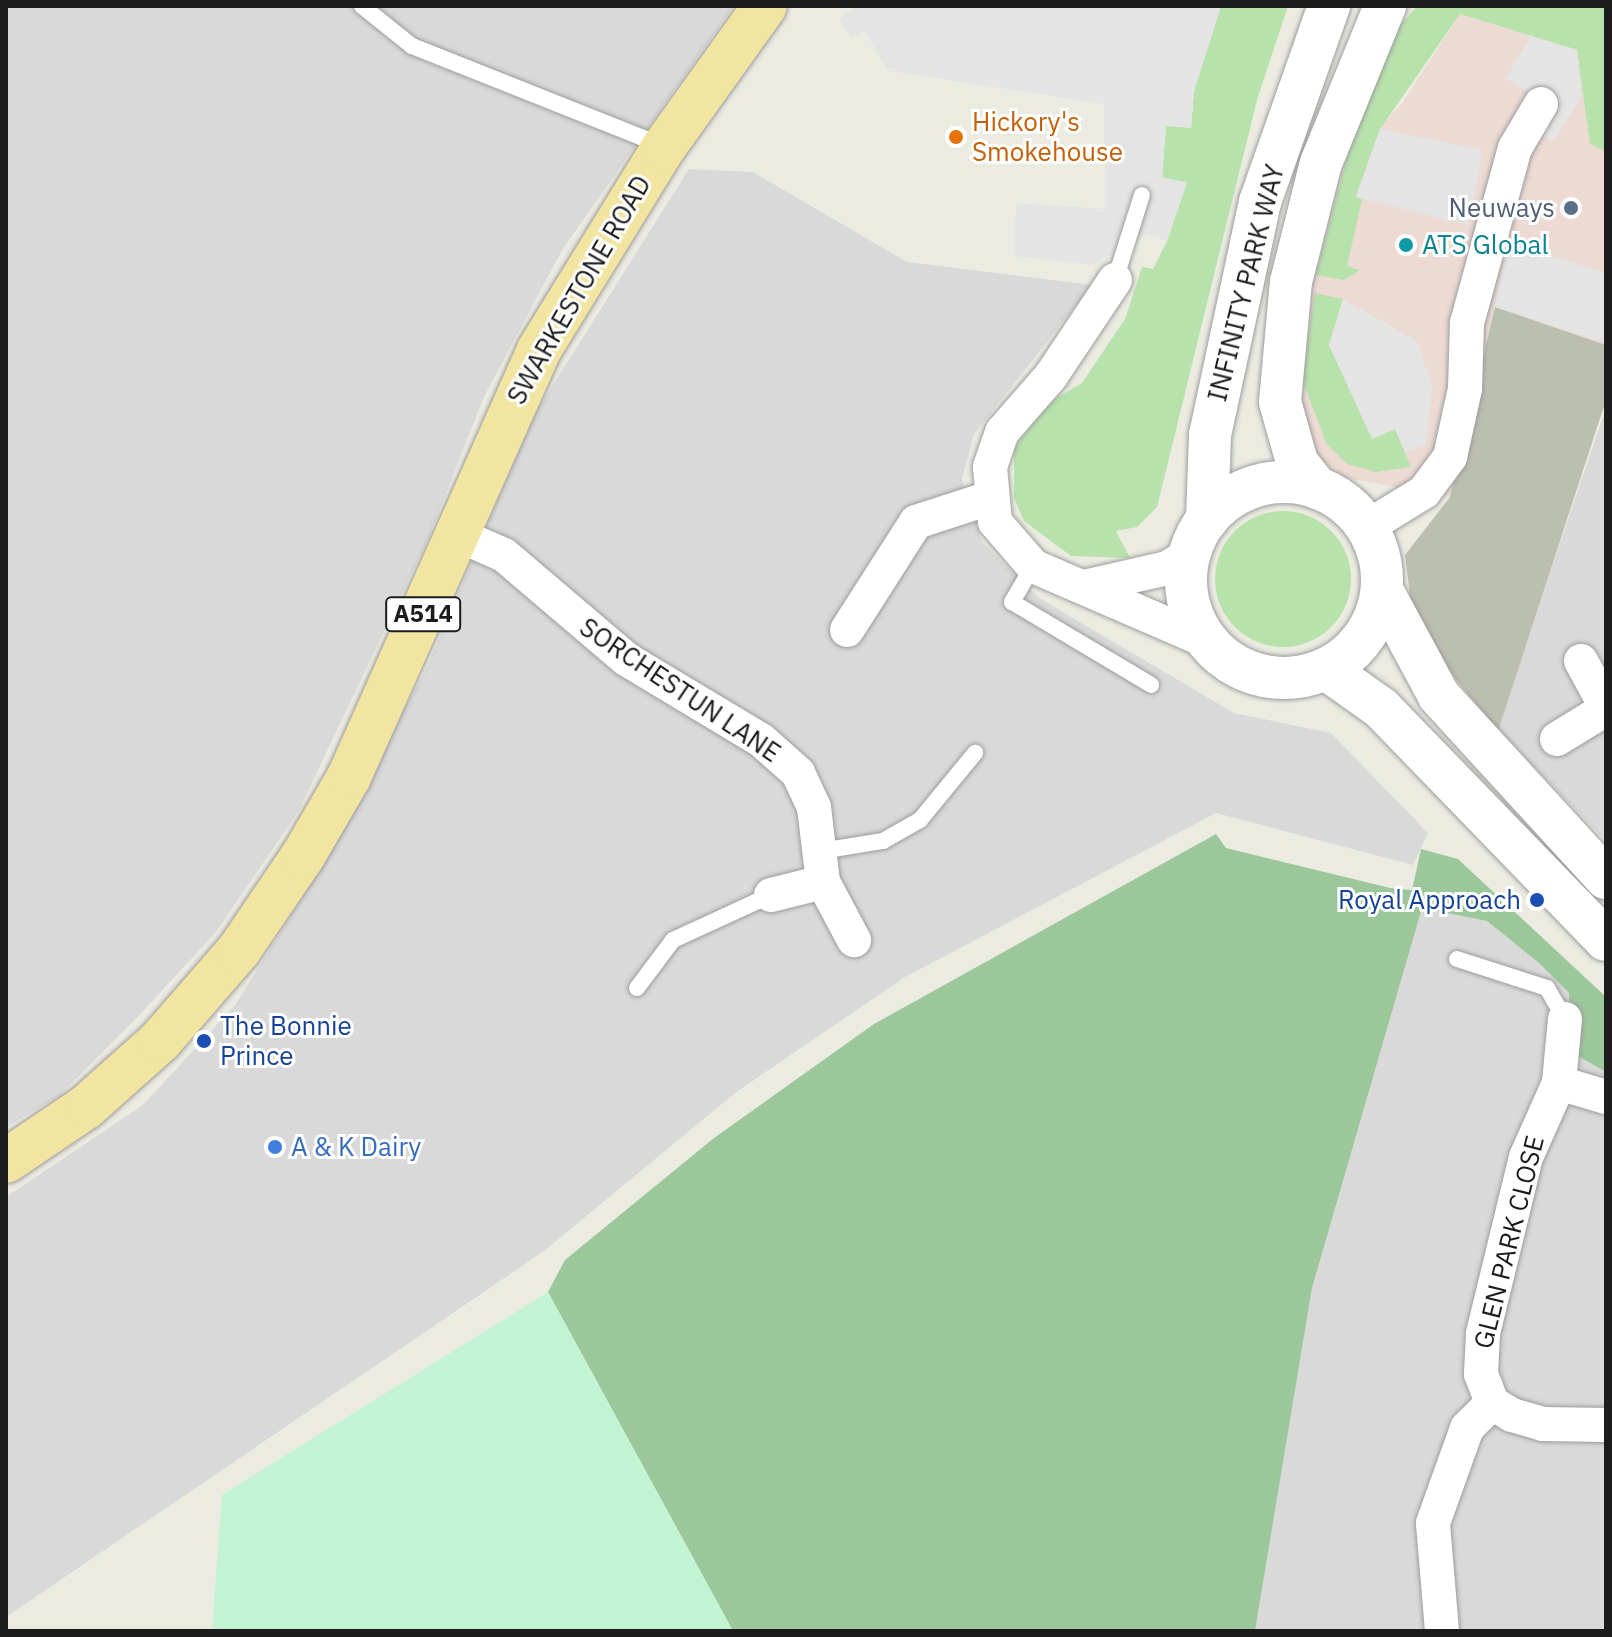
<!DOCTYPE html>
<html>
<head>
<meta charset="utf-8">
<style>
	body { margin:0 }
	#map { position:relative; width:1612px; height:1637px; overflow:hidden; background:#ecebe2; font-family:"IBM Plex Sans",sans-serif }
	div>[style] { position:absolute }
	.residential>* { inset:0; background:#dad9d9 }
	.commercial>* { inset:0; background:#ecdad3 }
	.construction>* { inset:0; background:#bbbfaf }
	.grass>* { inset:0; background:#b8e2ac }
	.round { border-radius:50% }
	.forest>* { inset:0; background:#9cc79b }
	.park>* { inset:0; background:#c2f3d3 }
	.parking>* { inset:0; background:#e4e4e4 }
	.roads { filter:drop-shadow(0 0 2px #9d9d9d) drop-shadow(0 0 2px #9d9d9d) }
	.service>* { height:16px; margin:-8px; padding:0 8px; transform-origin:8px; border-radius:8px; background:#fff }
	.minor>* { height:34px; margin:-17px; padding:0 17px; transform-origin:17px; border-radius:17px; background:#fff }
	.tertiary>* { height:42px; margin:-21px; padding:0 21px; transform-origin:21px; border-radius:21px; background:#fff }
	.tertiary>.ring { margin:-21px; padding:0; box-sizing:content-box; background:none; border:42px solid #fff; border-radius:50% }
	.primary>* { height:44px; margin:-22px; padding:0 22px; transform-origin:22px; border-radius:22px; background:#f2e4a1 }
	.dots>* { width:22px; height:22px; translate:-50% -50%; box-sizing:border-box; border:4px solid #fff; border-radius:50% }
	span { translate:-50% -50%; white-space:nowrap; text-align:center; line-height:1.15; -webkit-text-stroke:6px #fff; paint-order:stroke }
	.shield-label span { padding:2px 6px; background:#fff; border:2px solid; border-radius:6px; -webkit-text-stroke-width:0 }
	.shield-label { font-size:24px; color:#1c1c1c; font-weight:700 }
	.food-label { font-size:26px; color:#c56008 }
	.left { translate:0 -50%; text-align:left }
	.service-label { font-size:26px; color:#4e5e75 }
	.right { translate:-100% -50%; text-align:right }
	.culture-label { font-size:26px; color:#0d838f }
	.street-label { font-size:26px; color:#1c1c1c }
	.transit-label { font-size:26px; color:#164399 }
	.shop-label { font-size:26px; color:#366cbe }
	.frame { position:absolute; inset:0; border:8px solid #1c1c1c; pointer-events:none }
</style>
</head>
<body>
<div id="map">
	<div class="residential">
		<i style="clip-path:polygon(6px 6px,734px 6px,562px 250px,484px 397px,428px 539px,298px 812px,216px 932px,134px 1021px,59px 1096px,6px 1127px)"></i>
		<i style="clip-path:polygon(689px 169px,753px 172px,907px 262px,1092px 285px,974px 434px,962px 479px,982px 542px,1039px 598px,1234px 713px,1331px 733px,1428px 833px,1413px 865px,1216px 813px,905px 977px,735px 1093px,544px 1251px,6px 1617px,6px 1197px,143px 1105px,235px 1005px,324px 863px,428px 665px,534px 415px)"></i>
		<i style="clip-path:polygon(1606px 408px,1606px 841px,1497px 728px)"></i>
		<i style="clip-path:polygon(1422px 908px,1487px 921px,1539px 963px,1569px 993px,1571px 1052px,1606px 1072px,1606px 1631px,1255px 1631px,1312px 1288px)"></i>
	</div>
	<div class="commercial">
		<i style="clip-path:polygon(1460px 14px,1577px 50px,1590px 144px,1606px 151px,1606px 345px,1495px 307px,1450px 497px,1345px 478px,1318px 457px,1295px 395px,1293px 327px,1331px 175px,1401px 105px)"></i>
	</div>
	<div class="construction">
		<i style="clip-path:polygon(1495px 307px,1606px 345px,1606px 400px,1498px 731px,1414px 627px,1405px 555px,1450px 497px)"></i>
	</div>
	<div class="grass">
		<i style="clip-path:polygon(1221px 6px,1288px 6px,1257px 100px,1157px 507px,1137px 527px,1116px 531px,1130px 558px,1071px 556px,1024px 521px,1014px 498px,1014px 449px,1045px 405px,1082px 383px,1125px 319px,1142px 267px,1153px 269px,1167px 241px,1186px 182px,1162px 178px,1166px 125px,1191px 128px,1194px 91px)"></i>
		<i style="clip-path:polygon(1417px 6px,1606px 7px,1606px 152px,1590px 144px,1577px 50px,1460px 14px,1380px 129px,1356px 196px,1362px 200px,1347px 266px,1360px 270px,1344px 280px,1316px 275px,1348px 153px,1399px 27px)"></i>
		<i style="clip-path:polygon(1315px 293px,1343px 299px,1329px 345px,1372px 438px,1395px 429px,1411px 467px,1375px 472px,1347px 464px,1327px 445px,1302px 379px)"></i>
		<i class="round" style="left:1215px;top:511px;width:136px;height:136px"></i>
	</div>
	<div class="forest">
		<i style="clip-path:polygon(1216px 834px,1226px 848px,1390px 888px,1412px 890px,1421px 849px,1458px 859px,1606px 997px,1606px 1072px,1571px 1052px,1569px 993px,1539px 963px,1487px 921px,1422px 908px,1312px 1288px,1255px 1631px,733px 1631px,548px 1292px,565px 1260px,714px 1138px,874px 1024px)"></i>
	</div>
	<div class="park">
		<i style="clip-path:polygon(548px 1292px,733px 1631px,212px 1631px,222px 1495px)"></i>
	</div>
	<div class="parking">
		<i style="clip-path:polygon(856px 6px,1221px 6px,1194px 91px,1191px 128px,1166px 126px,1162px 177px,1187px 183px,1167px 241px,1148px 234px,1091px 265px,1014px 256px,1016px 203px,1105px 209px,1104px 104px,889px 71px,864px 31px,851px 37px,839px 20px)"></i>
		<i style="clip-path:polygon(1531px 36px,1577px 50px,1582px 96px,1554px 141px,1532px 133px,1546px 102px,1505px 79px)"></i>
		<i style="clip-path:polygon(1380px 129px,1483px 150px,1468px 225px,1356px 197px)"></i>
		<i style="clip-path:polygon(1508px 242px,1606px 273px,1606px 343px,1495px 307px)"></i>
		<i style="clip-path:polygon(1343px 299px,1417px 341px,1432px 386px,1426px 445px,1405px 452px,1395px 429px,1372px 439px,1329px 345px)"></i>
	</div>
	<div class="roads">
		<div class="service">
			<i style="left:362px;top:6px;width:64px;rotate:38.7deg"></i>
			<i style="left:412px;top:46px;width:270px;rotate:21.7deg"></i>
			<i style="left:1115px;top:280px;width:89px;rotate:-72.4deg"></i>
			<i style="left:1033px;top:566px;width:42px;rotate:120.3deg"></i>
			<i style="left:1012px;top:602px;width:162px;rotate:30.8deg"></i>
			<i style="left:821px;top:851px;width:63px;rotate:-9.2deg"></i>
			<i style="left:883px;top:841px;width:43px;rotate:-29.6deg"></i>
			<i style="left:920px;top:820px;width:87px;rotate:-50.6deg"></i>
			<i style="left:1457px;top:959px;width:95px;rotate:17.9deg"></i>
			<i style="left:1547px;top:988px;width:36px;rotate:60deg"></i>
			<i style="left:637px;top:988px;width:60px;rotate:-53.1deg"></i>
			<i style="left:673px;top:940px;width:108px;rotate:-24.7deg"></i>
		</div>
		<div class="minor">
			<i style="left:1115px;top:280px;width:115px;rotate:123.7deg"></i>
			<i style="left:1051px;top:376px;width:74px;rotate:131.2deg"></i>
			<i style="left:1002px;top:432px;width:37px;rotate:109deg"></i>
			<i style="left:990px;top:467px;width:55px;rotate:84.8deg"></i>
			<i style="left:995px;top:522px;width:58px;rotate:49.2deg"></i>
			<i style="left:1033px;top:566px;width:192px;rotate:23.4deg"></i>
			<i style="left:1367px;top:527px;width:67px;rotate:-31.6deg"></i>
			<i style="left:1424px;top:492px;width:44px;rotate:-53.4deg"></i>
			<i style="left:1450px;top:457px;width:70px;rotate:-77.6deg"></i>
			<i style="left:1465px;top:389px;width:66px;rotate:-88.3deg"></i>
			<i style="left:1467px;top:323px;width:181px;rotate:-74.7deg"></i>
			<i style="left:1515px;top:148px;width:51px;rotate:-59.4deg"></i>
			<i style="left:456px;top:534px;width:52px;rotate:23.6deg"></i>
			<i style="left:504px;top:555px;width:160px;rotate:40.4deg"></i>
			<i style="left:626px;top:659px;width:157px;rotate:31deg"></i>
			<i style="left:761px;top:740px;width:50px;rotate:41.7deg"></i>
			<i style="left:798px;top:773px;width:38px;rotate:65deg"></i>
			<i style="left:814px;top:807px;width:76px;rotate:83.2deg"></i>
			<i style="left:823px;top:882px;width:66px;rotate:61.9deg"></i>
			<i style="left:1088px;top:586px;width:81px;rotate:-12.8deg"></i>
			<i style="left:1167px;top:568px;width:27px;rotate:-31deg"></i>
			<i style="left:847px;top:630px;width:128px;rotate:-57.4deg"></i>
			<i style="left:916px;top:522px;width:78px;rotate:-18deg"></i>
			<i style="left:1581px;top:661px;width:52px;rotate:61.5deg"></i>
			<i style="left:1557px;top:739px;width:57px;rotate:-31.5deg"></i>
			<i style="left:771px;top:895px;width:54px;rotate:-14deg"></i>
			<i style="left:1565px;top:1019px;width:64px;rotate:95.4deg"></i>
			<i style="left:1559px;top:1083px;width:81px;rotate:114deg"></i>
			<i style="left:1526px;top:1157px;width:182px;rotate:103.7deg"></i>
			<i style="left:1483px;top:1334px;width:40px;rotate:92.9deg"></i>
			<i style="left:1481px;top:1374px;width:31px;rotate:69deg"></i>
			<i style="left:1492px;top:1403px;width:23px;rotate:31deg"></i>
			<i style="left:1512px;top:1415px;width:32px;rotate:16deg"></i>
			<i style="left:1543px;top:1424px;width:63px;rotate:0.9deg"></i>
			<i style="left:1559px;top:1083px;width:49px;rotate:16.6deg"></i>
			<i style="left:1442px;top:1631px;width:108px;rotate:-94.8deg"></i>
			<i style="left:1433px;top:1523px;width:101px;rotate:-70.3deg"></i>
			<i style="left:1467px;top:1428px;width:35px;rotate:-45deg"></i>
		</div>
		<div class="tertiary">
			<i class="ring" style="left:1186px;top:482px;width:154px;height:154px"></i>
			<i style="left:1317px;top:488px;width:33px;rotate:-128deg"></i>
			<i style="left:1297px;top:462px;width:62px;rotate:-105.8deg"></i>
			<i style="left:1280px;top:402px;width:121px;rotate:-84.8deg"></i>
			<i style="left:1291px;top:282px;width:123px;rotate:-75.9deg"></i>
			<i style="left:1321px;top:163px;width:170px;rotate:-67.8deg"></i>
			<i style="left:1207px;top:520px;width:85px;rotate:-88deg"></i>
			<i style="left:1210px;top:435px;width:238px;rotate:-77.9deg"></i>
			<i style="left:1260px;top:202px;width:208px;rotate:-70.6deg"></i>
			<i style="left:1382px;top:590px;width:120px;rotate:61.7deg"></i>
			<i style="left:1439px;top:696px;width:247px;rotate:47.5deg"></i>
			<i style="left:1326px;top:669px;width:67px;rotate:35.3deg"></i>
			<i style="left:1381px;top:708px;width:323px;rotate:45.9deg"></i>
		</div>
		<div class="primary">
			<i style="left:6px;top:1161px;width:97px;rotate:-34deg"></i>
			<i style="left:86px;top:1107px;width:99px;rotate:-41.7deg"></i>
			<i style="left:160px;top:1041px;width:121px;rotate:-49deg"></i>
			<i style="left:239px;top:950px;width:114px;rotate:-55.8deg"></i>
			<i style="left:303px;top:856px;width:91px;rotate:-59.8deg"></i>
			<i style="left:349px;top:777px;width:467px;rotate:-66deg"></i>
			<i style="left:539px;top:350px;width:238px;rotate:-58.4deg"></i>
			<i style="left:664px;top:147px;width:173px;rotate:-54.4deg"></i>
		</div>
	</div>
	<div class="dots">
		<i style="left:956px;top:137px;background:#e8710a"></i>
		<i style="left:1571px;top:208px;background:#5c6f8a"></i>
		<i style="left:1406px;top:245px;background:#0f9aa8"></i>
		<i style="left:1537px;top:900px;background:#1a4fb4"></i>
		<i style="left:204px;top:1041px;background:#1a4fb4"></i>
		<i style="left:275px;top:1147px;background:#3f7fe0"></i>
	</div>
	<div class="shield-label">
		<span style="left:423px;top:614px">A514</span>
	</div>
	<div class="food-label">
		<span class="left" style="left:972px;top:137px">Hickory's<br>Smokehouse</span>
	</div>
	<div class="service-label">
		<span class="right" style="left:1555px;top:208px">Neuways</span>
	</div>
	<div class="culture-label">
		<span class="left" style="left:1422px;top:245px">ATS Global</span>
	</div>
	<div class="street-label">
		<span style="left:1246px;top:283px;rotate:-76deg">INFINITY PARK WAY</span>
		<span style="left:579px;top:290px;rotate:-60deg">SWARKESTONE ROAD</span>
		<span style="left:680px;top:690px;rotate:34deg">SORCHESTUN LANE</span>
		<span style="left:1509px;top:1242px;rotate:-76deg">GLEN PARK CLOSE</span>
	</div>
	<div class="transit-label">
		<span class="right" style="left:1521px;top:900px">Royal Approach</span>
		<span class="left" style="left:220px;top:1041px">The Bonnie<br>Prince</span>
	</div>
	<div class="shop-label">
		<span class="left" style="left:291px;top:1147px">A &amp; K Dairy</span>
	</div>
	<div class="frame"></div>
</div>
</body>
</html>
